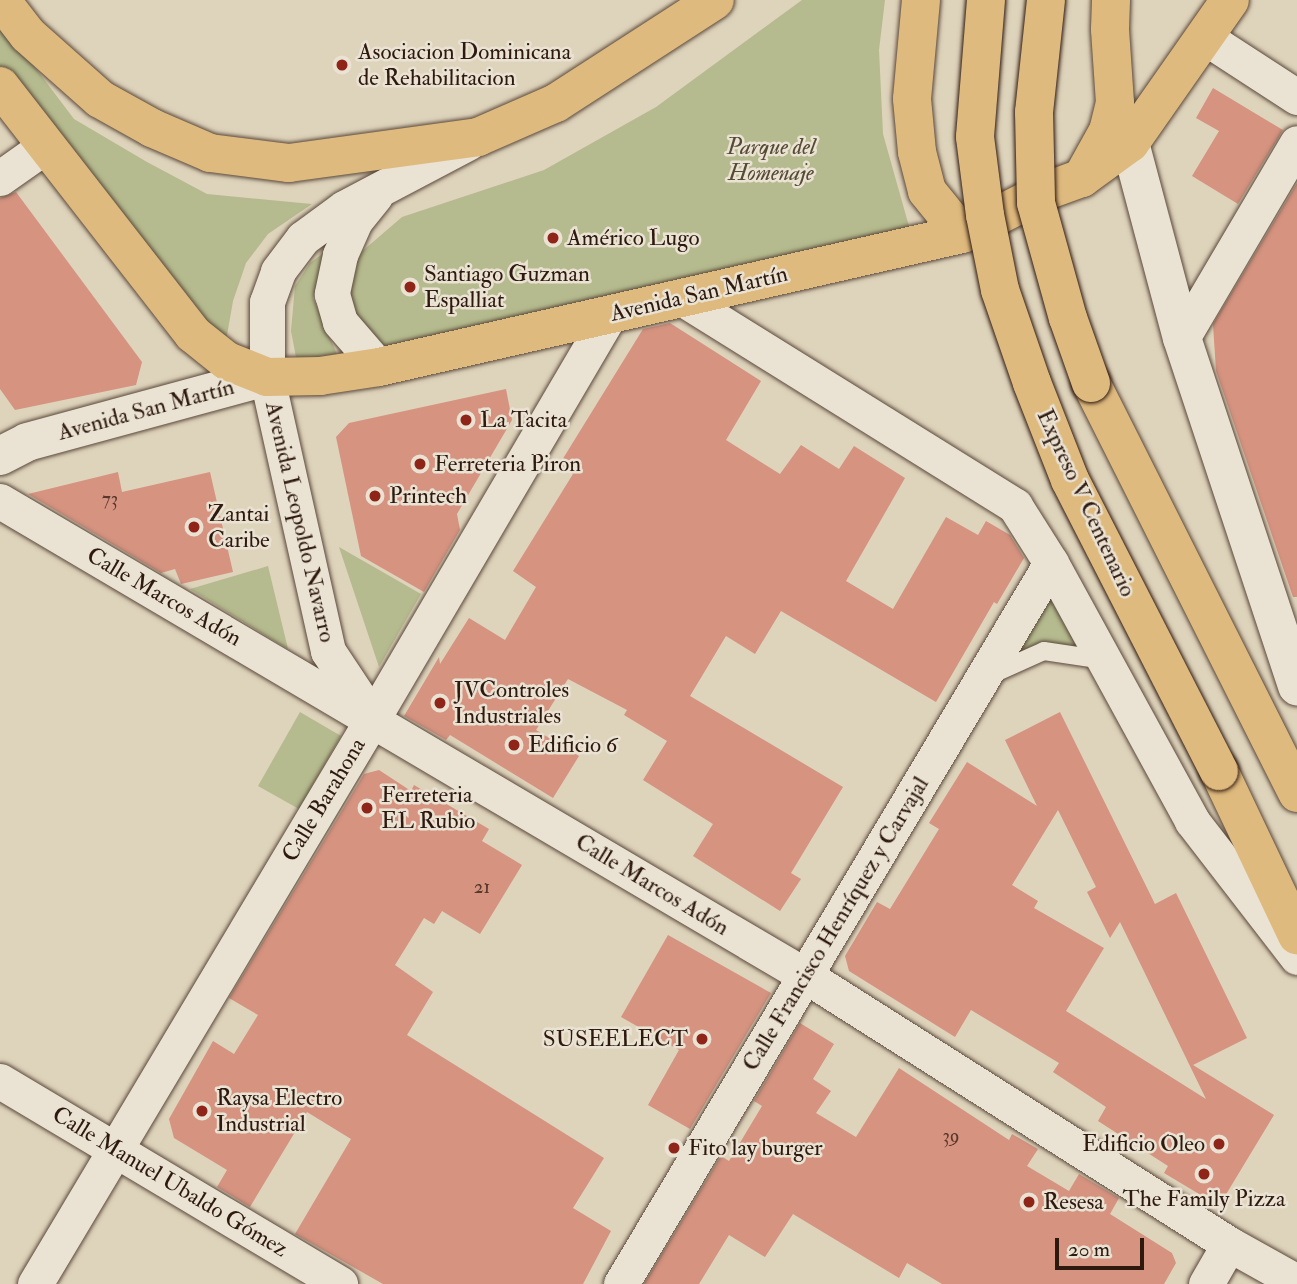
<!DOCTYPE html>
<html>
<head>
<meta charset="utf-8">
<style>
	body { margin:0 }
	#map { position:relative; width:1297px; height:1284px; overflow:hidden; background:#ded3bb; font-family:"IM FELL Double Pica",serif }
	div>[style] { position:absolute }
	.green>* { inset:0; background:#b5bb8e }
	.building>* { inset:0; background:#d59380 }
	.roads { filter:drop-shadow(0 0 2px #5a483a) drop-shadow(0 0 2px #5a483a) }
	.service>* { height:18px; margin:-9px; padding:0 9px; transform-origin:9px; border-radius:9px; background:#eae2d3 }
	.minor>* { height:35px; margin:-17.5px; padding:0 17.5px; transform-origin:17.5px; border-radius:17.5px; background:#eae2d3 }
	.tertiary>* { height:38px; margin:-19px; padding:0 19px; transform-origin:19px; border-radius:19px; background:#eae2d3 }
	.secondary>* { height:38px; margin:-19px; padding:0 19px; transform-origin:19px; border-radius:19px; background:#eae2d3 }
	.primary>* { height:38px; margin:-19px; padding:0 19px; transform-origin:19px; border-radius:19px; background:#dfba7e }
	.trunk>* { height:38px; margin:-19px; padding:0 19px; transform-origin:19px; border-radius:19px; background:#dfba7e }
	.bridges { filter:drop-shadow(0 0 2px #2e190f) drop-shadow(0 0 2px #2e190f) }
	.primary-bridge>* { height:38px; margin:-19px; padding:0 19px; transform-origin:19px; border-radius:19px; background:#dfba7e }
	.dots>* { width:19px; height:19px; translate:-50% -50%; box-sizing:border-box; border:4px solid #eae2d3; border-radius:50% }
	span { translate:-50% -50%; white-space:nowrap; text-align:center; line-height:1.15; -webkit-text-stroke:5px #eae2d3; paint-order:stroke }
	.number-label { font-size:19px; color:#58382b }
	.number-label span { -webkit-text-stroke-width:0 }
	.poi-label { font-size:23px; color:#2e190f }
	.left { translate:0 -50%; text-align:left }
	.right { translate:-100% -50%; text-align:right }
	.park-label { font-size:23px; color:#564a35; font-style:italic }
	.street-label { font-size:23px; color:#2e190f }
	.scale { position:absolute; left:1055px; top:1238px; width:89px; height:32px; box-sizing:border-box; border:4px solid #2e190f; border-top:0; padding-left:9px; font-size:21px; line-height:24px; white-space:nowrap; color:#2e190f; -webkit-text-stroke:5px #eae2d3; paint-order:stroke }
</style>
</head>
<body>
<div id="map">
	<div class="green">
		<i style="clip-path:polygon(802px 0,885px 0,879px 50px,883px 134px,914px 244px,394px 354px,366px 337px,349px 300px,352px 260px,402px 217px,544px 170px,656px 107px)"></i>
		<i style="clip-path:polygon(0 21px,74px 119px,147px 162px,207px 194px,312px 204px,268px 234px,246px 263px,233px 301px,226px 341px,213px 335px,0 83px)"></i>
		<i style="clip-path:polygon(329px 249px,313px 298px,339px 359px,298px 368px,291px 331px,295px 286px,310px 263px)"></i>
		<i style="clip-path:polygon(339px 547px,421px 594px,379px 667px)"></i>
		<i style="clip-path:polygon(268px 566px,288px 649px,190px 589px)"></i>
		<i style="clip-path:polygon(1051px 583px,1084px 648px,1043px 643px,1001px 663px)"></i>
		<i style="clip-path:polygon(300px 712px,341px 736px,299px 809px,258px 786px)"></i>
	</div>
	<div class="building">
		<i style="clip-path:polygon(1213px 88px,1283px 130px,1238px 204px,1192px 176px,1219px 131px,1196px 118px)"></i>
		<i style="clip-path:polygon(1297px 183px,1297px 597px,1293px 597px,1216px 371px,1213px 324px)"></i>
		<i style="clip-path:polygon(16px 192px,142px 362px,136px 385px,15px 410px,0 389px,0 198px)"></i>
		<i style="clip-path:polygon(670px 323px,761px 381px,726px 440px,780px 474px,801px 445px,839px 469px,854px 446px,905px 478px,846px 581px,893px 609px,946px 517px,978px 535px,986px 521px,1010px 535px,1024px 558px,997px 604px,994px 602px,936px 702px,781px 611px,755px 654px,726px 636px,690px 696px,843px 787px,791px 873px,801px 879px,780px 911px,693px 856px,713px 824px,643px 780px,667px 741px,624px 715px,627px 710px,568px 679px,536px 730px,579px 756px,553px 798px,450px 735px,446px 740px,404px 716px,439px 657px,440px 664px,469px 618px,505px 640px,536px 587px,513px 571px,573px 474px,559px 465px,643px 329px)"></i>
		<i style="clip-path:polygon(506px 389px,512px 420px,457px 514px,460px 530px,424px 592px,361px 556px,336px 437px,349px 423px)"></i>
		<i style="clip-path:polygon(118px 472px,122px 492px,210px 472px,233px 572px,181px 584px,175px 569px,161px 573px,28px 494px)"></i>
		<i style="clip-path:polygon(evenodd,1060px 712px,1155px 904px,1176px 893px,1247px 1038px,1193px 1065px,1274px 1115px,1219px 1206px,1164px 1173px,1168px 1166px,1098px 1121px,1106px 1107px,1053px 1072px,1059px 1063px,971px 1010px,955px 1037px,849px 971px,845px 956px,877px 902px,890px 909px,939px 829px,929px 823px,967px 762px,1037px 806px,1005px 740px,1060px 712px,1058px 810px,1096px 887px,1087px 892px,1110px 938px,1120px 922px,1206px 1099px,1066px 1011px,1104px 948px,1034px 908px,1038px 901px,1012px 885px,1058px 810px)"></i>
		<i style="clip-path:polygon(379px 770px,411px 791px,414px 785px,489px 829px,482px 841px,522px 865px,480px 934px,442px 911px,434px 924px,424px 918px,395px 965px,433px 992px,407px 1035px,604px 1158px,573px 1208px,611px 1231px,583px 1284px,383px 1284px,295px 1234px,351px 1139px,307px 1112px,250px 1207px,217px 1187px,227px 1170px,174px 1138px,169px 1119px,213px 1041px,234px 1054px,258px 1015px,229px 998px,364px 774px)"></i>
		<i style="clip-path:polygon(668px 935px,771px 993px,690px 1129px,648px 1105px,679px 1050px,621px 1017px)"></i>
		<i style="clip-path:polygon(800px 1023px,834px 1044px,813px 1079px,831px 1091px,816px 1113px,856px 1137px,899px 1068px,1009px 1140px,1012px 1134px,1038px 1149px,1027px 1166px,1069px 1191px,1079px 1174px,1119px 1198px,1110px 1214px,1172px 1253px,1176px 1263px,1164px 1284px,942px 1284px,907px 1263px,899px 1278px,793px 1214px,765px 1257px,729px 1235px,699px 1284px,644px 1284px,721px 1156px,729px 1161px,762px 1106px,754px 1101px)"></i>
	</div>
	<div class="roads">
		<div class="service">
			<i style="left:988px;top:676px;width:61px;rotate:-24.1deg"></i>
			<i style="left:1044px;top:651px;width:61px;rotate:8.5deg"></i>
		</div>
		<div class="minor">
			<i style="left:1203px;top:36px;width:112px;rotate:33deg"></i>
			<i style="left:0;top:178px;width:54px;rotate:-35.2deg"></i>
			<i style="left:375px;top:196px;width:32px;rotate:129deg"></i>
			<i style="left:355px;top:221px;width:37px;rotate:114deg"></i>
			<i style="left:340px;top:255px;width:40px;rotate:102deg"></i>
			<i style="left:332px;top:294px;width:29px;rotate:74deg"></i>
			<i style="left:340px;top:322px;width:60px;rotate:49.1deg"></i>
			<i style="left:683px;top:299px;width:391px;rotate:31.9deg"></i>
			<i style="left:1015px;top:506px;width:67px;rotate:57.7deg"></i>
			<i style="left:1051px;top:563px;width:294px;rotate:61.3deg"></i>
			<i style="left:1192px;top:821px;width:172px;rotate:52.3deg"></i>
			<i style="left:1182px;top:338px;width:226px;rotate:-59.5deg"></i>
			<i style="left:0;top:501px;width:936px;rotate:30.51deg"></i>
			<i style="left:806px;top:976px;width:501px;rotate:32.36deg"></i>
			<i style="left:1229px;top:1244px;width:78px;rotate:29.2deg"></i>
			<i style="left:369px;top:713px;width:74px;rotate:-123.5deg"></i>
			<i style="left:328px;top:651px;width:281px;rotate:-102.6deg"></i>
			<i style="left:267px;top:377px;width:75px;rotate:-90deg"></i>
			<i style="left:267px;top:302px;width:33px;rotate:-70deg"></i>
			<i style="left:278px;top:271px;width:41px;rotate:-52.9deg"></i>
			<i style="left:303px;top:238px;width:51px;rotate:-36.2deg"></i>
			<i style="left:344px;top:208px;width:141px;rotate:-27.8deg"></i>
			<i style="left:0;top:1081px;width:396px;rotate:30.8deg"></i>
			<i style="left:35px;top:1284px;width:659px;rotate:-59.16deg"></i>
			<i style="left:373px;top:718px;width:467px;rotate:-59.6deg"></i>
			<i style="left:621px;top:1284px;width:839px;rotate:-59.19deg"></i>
			<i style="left:1206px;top:1284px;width:46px;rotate:-60.1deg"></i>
		</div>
		<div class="tertiary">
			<i style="left:1130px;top:143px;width:202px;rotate:75.1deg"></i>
			<i style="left:1182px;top:338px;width:367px;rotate:71.7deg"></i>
		</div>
		<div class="secondary">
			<i style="left:0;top:456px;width:30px;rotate:-27deg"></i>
			<i style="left:27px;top:442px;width:249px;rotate:-15.2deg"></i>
		</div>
		<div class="primary">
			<i style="left:1px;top:0;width:44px;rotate:52.4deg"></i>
			<i style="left:28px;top:35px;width:96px;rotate:41.6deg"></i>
			<i style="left:100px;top:99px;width:60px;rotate:29.1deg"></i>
			<i style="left:152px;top:128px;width:63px;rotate:23.3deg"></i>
			<i style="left:210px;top:153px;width:80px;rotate:7.2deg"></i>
			<i style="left:289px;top:163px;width:191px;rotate:-7.8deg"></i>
			<i style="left:478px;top:137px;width:85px;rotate:-23.6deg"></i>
			<i style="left:556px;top:103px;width:189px;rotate:-32.9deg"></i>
			<i style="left:921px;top:0;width:99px;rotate:95.2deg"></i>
			<i style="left:912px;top:99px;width:53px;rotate:84.6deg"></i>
			<i style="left:917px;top:152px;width:40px;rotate:75.6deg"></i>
			<i style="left:927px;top:191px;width:55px;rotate:50.9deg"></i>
			<i style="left:0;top:86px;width:314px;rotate:52.1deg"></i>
			<i style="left:193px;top:334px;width:43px;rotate:38.5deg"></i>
			<i style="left:227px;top:361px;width:43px;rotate:21.8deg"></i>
			<i style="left:267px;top:377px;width:53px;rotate:-1.1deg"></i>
			<i style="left:320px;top:376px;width:60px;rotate:-8.7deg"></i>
			<i style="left:379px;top:367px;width:598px;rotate:-12.85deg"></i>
			<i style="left:962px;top:234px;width:94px;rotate:-27.1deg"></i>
			<i style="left:1046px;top:191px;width:38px;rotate:-20deg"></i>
			<i style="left:1082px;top:178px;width:59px;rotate:-36.1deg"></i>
			<i style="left:1130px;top:143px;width:174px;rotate:-55deg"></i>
			<i style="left:1091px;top:383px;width:459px;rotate:63.3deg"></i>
			<i style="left:1219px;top:771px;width:182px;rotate:64.6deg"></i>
		</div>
		<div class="trunk">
			<i style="left:1082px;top:178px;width:54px;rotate:-61deg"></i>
			<i style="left:1108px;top:131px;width:29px;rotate:-76deg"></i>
			<i style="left:1115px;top:103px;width:74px;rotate:-93.9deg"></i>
			<i style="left:1110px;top:29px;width:29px;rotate:-88deg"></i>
		</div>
	</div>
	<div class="bridges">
		<div class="primary-bridge">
			<i style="left:986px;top:0;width:137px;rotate:94.6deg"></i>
			<i style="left:975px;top:137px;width:79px;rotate:82.7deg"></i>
			<i style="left:985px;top:215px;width:76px;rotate:78.7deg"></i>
			<i style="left:1000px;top:290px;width:98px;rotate:71deg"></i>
			<i style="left:1032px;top:383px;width:104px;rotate:68.6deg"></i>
			<i style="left:1070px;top:480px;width:327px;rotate:62.9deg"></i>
			<i style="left:1046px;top:0;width:113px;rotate:96.1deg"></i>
			<i style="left:1034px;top:112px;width:91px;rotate:88.7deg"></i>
			<i style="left:1036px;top:203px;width:119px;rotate:74.5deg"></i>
			<i style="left:1068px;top:318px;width:69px;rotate:70.5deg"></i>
		</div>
	</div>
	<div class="dots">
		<i style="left:342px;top:65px;background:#8f2418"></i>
		<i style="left:553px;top:238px;background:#8f2418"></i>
		<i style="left:410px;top:287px;background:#8f2418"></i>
		<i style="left:466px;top:420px;background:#8f2418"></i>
		<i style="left:420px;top:464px;background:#8f2418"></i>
		<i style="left:375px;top:496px;background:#8f2418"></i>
		<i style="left:194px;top:527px;background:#8f2418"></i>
		<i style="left:440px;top:703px;background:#8f2418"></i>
		<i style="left:514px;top:745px;background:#8f2418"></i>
		<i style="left:367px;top:808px;background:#8f2418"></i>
		<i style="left:702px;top:1039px;background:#8f2418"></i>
		<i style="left:202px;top:1111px;background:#8f2418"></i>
		<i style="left:1219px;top:1144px;background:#8f2418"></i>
		<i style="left:674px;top:1148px;background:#8f2418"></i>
		<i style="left:1204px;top:1174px;background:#8f2418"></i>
		<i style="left:1029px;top:1202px;background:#8f2418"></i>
	</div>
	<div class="number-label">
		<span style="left:110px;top:500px">73</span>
		<span style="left:482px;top:888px">21</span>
		<span style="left:951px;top:1137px">39</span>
	</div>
	<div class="poi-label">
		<span class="left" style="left:358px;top:65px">Asociacion Dominicana<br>de Rehabilitacion</span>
		<span class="left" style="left:567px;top:238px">Américo Lugo</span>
		<span class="left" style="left:424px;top:287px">Santiago Guzman<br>Espalliat</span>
		<span class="left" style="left:480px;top:420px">La Tacita</span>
		<span class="left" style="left:434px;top:464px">Ferreteria Piron</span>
		<span class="left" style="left:389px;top:496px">Printech</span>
		<span class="left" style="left:208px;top:527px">Zantai<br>Caribe</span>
		<span class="left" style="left:454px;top:703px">JVControles<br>Industriales</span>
		<span class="left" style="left:528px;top:745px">Edificio 6</span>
		<span class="left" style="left:381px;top:808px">Ferreteria<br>EL Rubio</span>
		<span class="right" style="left:688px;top:1039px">SUSEELECT</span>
		<span class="left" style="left:216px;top:1111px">Raysa Electro<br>Industrial</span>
		<span class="right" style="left:1205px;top:1144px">Edificio Oleo</span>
		<span class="left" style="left:688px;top:1148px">Fito lay burger</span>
		<span style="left:1204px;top:1199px">The Family Pizza</span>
		<span class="left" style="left:1043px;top:1202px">Resesa</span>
	</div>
	<div class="park-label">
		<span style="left:771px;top:160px">Parque del<br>Homenaje</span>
	</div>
	<div class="street-label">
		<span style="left:699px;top:294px;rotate:-13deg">Avenida San Martín</span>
		<span style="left:146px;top:410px;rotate:-15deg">Avenida San Martín</span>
		<span style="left:1086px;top:503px;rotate:65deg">Expreso V Centenario</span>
		<span style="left:300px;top:522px;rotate:77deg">Avenida Leopoldo Navarro</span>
		<span style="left:164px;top:597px;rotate:30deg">Calle Marcos Adón</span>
		<span style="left:324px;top:800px;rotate:-59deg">Calle Barahona</span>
		<span style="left:652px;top:885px;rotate:31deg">Calle Marcos Adón</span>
		<span style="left:836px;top:924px;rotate:-59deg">Calle Francisco Henríquez y Carvajal</span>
		<span style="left:170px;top:1182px;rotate:31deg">Calle Manuel Ubaldo Gómez</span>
	</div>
	<div class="scale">20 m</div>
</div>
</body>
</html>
